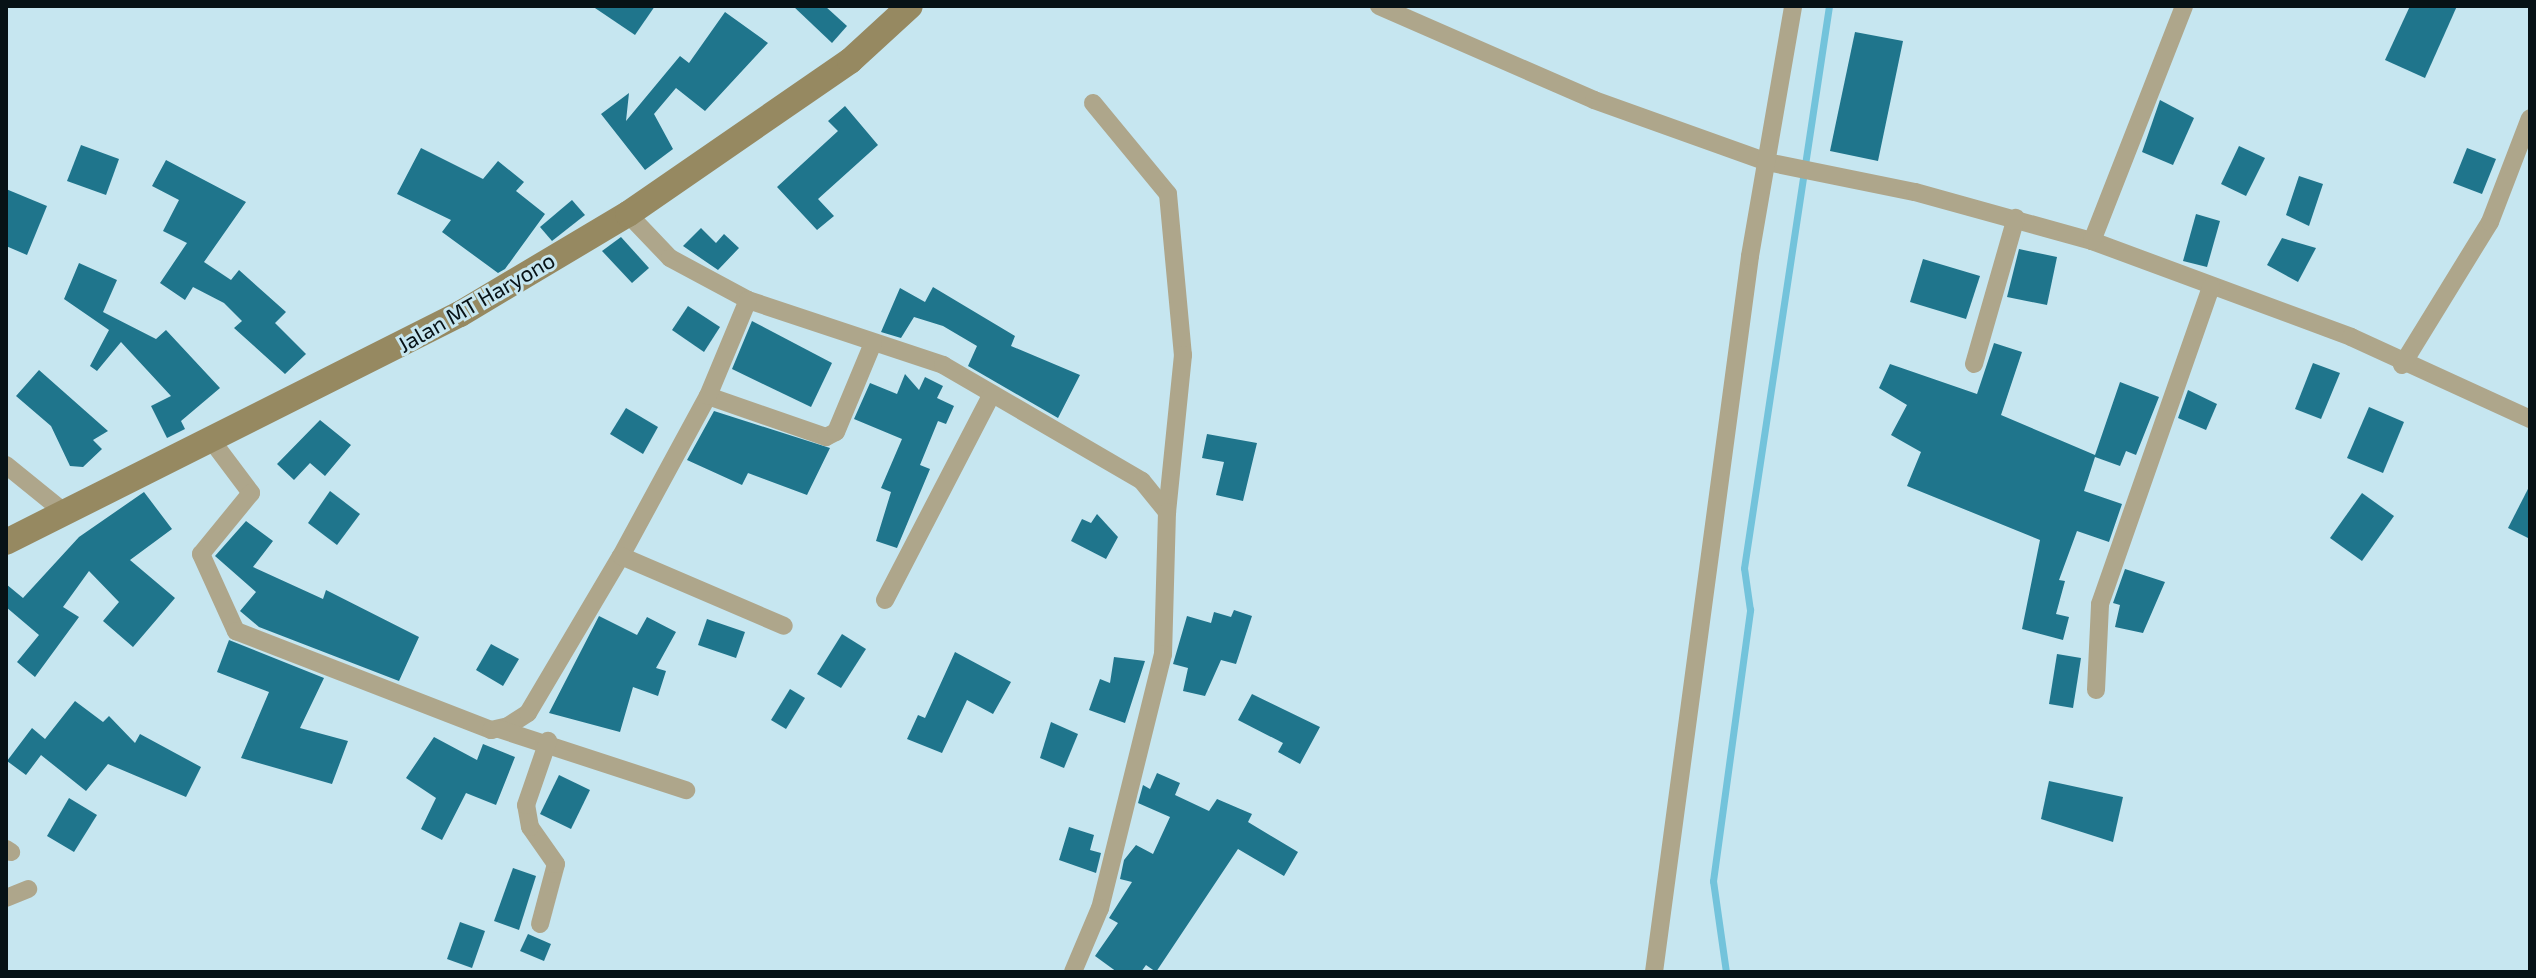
<!DOCTYPE html>
<html>
<head>
<meta charset="utf-8">
<style>
	body { margin:0 }
	#map { position:relative; width:2536px; height:978px; overflow:hidden; background:#c6e6f0; font-family:"Exo 2",sans-serif }
	div>[style] { position:absolute }
	.stream>* { height:7px; margin:-3.5px; padding:0 3.5px; transform-origin:3.5px; border-radius:3.5px; background:#73c3db }
	.building>* { inset:0; background:#1f758c }
	.street>* { height:18px; margin:-9px; padding:0 9px; transform-origin:9px; border-radius:9px; background:#aea68b }
	.secondary>* { height:26px; margin:-13px; padding:0 13px; transform-origin:13px; border-radius:13px; background:#968961 }
	span { translate:-50% -50%; white-space:nowrap; text-align:center; line-height:1.15; -webkit-text-stroke:6px #c6e6f0; paint-order:stroke }
	.street-label { font-size:22px; color:#071216 }
	.frame { position:absolute; inset:0; border:8px solid #071216; pointer-events:none }
</style>
</head>
<body>
<div id="map">
	<div class="stream">
		<i style="left:1726px;top:972px;width:92px;rotate:-98.1deg"></i>
		<i style="left:1713px;top:881px;width:274px;rotate:-82.2deg"></i>
		<i style="left:1750px;top:610px;width:42px;rotate:-98.1deg"></i>
		<i style="left:1744px;top:568px;width:568px;rotate:-81.4deg"></i>
	</div>
	<div class="building">
		<i style="clip-path:polygon(592px 6px,655px 6px,635px 35px)"></i>
		<i style="clip-path:polygon(793px 6px,825px 6px,847px 26px,832px 43px)"></i>
		<i style="clip-path:polygon(2410px 6px,2457px 6px,2425px 78px,2385px 60px)"></i>
		<i style="clip-path:polygon(725px 12px,768px 43px,705px 111px,676px 88px,654px 114px,673px 149px,645px 170px,601px 114px,629px 93px,626px 121px,680px 56px,689px 63px)"></i>
		<i style="clip-path:polygon(1855px 32px,1903px 41px,1878px 161px,1830px 151px)"></i>
		<i style="clip-path:polygon(2160px 100px,2194px 118px,2173px 165px,2142px 152px)"></i>
		<i style="clip-path:polygon(845px 106px,878px 145px,818px 199px,834px 216px,817px 230px,777px 187px,838px 131px,828px 121px)"></i>
		<i style="clip-path:polygon(81px 145px,119px 159px,106px 195px,67px 181px)"></i>
		<i style="clip-path:polygon(2239px 146px,2265px 158px,2246px 196px,2221px 184px)"></i>
		<i style="clip-path:polygon(421px 148px,483px 179px,498px 161px,524px 182px,516px 191px,545px 214px,505px 269px,498px 273px,442px 232px,451px 220px,397px 194px)"></i>
		<i style="clip-path:polygon(2467px 148px,2496px 159px,2482px 194px,2453px 183px)"></i>
		<i style="clip-path:polygon(166px 160px,246px 202px,204px 262px,231px 280px,239px 270px,286px 312px,275px 323px,306px 354px,285px 374px,234px 328px,242px 321px,224px 303px,193px 287px,185px 300px,160px 283px,187px 243px,163px 231px,179px 200px,152px 186px)"></i>
		<i style="clip-path:polygon(2299px 176px,2323px 184px,2309px 226px,2286px 215px)"></i>
		<i style="clip-path:polygon(6px 189px,47px 206px,27px 255px,6px 246px)"></i>
		<i style="clip-path:polygon(572px 200px,585px 215px,552px 241px,540px 227px)"></i>
		<i style="clip-path:polygon(2196px 214px,2220px 221px,2207px 267px,2183px 261px)"></i>
		<i style="clip-path:polygon(701px 228px,716px 243px,724px 234px,739px 248px,718px 270px,683px 246px)"></i>
		<i style="clip-path:polygon(621px 237px,649px 268px,632px 283px,602px 251px)"></i>
		<i style="clip-path:polygon(2282px 238px,2316px 248px,2298px 282px,2267px 265px)"></i>
		<i style="clip-path:polygon(2019px 249px,2057px 257px,2047px 305px,2007px 297px)"></i>
		<i style="clip-path:polygon(1923px 259px,1980px 276px,1966px 319px,1910px 302px)"></i>
		<i style="clip-path:polygon(79px 263px,117px 280px,103px 312px,156px 339px,166px 330px,220px 388px,181px 421px,185px 429px,167px 438px,151px 406px,171px 396px,121px 342px,97px 371px,90px 366px,109px 330px,64px 299px)"></i>
		<i style="clip-path:polygon(933px 287px,1015px 336px,1011px 346px,1080px 375px,1058px 418px,968px 366px,977px 346px,943px 326px,914px 317px,901px 338px,881px 332px,900px 288px,925px 302px)"></i>
		<i style="clip-path:polygon(688px 306px,720px 327px,704px 352px,672px 330px)"></i>
		<i style="clip-path:polygon(752px 321px,832px 363px,811px 407px,732px 369px)"></i>
		<i style="clip-path:polygon(1994px 343px,2022px 352px,2001px 415px,2095px 455px,2120px 382px,2159px 397px,2136px 455px,2126px 451px,2120px 466px,2095px 457px,2084px 491px,2122px 504px,2109px 542px,2077px 531px,2059px 580px,2065px 581px,2056px 614px,2069px 617px,2063px 640px,2022px 629px,2040px 540px,1907px 486px,1921px 452px,1891px 435px,1907px 405px,1879px 388px,1890px 364px,1977px 394px)"></i>
		<i style="clip-path:polygon(2313px 363px,2340px 373px,2321px 419px,2295px 409px)"></i>
		<i style="clip-path:polygon(39px 370px,108px 431px,93px 440px,102px 449px,83px 467px,70px 466px,51px 426px,16px 396px)"></i>
		<i style="clip-path:polygon(905px 374px,919px 390px,925px 377px,943px 386px,937px 398px,954px 406px,946px 424px,938px 421px,920px 465px,930px 469px,897px 548px,876px 541px,891px 492px,881px 488px,902px 439px,854px 419px,870px 383px,897px 394px)"></i>
		<i style="clip-path:polygon(2188px 390px,2217px 404px,2206px 430px,2178px 418px)"></i>
		<i style="clip-path:polygon(2369px 407px,2404px 422px,2383px 473px,2347px 458px)"></i>
		<i style="clip-path:polygon(626px 408px,658px 427px,643px 454px,610px 434px)"></i>
		<i style="clip-path:polygon(714px 411px,830px 448px,807px 495px,748px 473px,742px 485px,687px 460px)"></i>
		<i style="clip-path:polygon(320px 420px,351px 445px,325px 476px,310px 463px,294px 480px,277px 464px)"></i>
		<i style="clip-path:polygon(1207px 434px,1257px 443px,1243px 501px,1216px 495px,1224px 462px,1202px 458px)"></i>
		<i style="clip-path:polygon(2530px 485px,2530px 539px,2508px 528px)"></i>
		<i style="clip-path:polygon(330px 491px,360px 514px,337px 545px,308px 523px)"></i>
		<i style="clip-path:polygon(144px 492px,172px 529px,130px 560px,175px 598px,133px 647px,103px 621px,119px 602px,89px 571px,63px 607px,79px 617px,35px 677px,17px 662px,39px 635px,6px 607px,6px 584px,23px 598px,79px 537px)"></i>
		<i style="clip-path:polygon(2362px 493px,2394px 516px,2362px 561px,2330px 538px)"></i>
		<i style="clip-path:polygon(1097px 514px,1118px 537px,1106px 559px,1071px 541px,1082px 519px,1091px 523px)"></i>
		<i style="clip-path:polygon(246px 521px,273px 541px,253px 567px,323px 599px,326px 590px,419px 637px,399px 681px,259px 627px,240px 611px,256px 592px,215px 556px)"></i>
		<i style="clip-path:polygon(2125px 569px,2165px 582px,2143px 633px,2115px 627px,2120px 605px,2113px 603px)"></i>
		<i style="clip-path:polygon(1234px 610px,1252px 616px,1236px 664px,1221px 660px,1205px 696px,1183px 691px,1188px 668px,1173px 664px,1187px 616px,1211px 623px,1214px 612px,1231px 617px)"></i>
		<i style="clip-path:polygon(599px 616px,637px 635px,647px 617px,676px 632px,656px 668px,666px 671px,658px 696px,633px 687px,620px 732px,549px 713px)"></i>
		<i style="clip-path:polygon(707px 619px,745px 632px,736px 658px,698px 645px)"></i>
		<i style="clip-path:polygon(842px 634px,866px 649px,841px 688px,817px 674px)"></i>
		<i style="clip-path:polygon(229px 640px,324px 678px,300px 728px,348px 741px,332px 784px,241px 758px,269px 692px,217px 672px)"></i>
		<i style="clip-path:polygon(491px 644px,519px 659px,503px 686px,476px 670px)"></i>
		<i style="clip-path:polygon(955px 652px,1011px 682px,993px 714px,967px 700px,942px 753px,907px 739px,918px 715px,925px 718px)"></i>
		<i style="clip-path:polygon(2057px 654px,2081px 658px,2073px 708px,2049px 704px)"></i>
		<i style="clip-path:polygon(1114px 657px,1145px 661px,1125px 723px,1089px 710px,1100px 679px,1110px 683px)"></i>
		<i style="clip-path:polygon(790px 689px,805px 698px,786px 729px,771px 720px)"></i>
		<i style="clip-path:polygon(1252px 694px,1320px 727px,1300px 764px,1278px 752px,1283px 743px,1238px 720px)"></i>
		<i style="clip-path:polygon(75px 701px,103px 722px,109px 716px,135px 743px,140px 734px,201px 767px,186px 797px,108px 764px,86px 791px,41px 755px,26px 775px,7px 761px,32px 728px,45px 739px)"></i>
		<i style="clip-path:polygon(1051px 722px,1078px 734px,1064px 768px,1040px 758px)"></i>
		<i style="clip-path:polygon(434px 737px,477px 760px,483px 744px,515px 757px,496px 805px,466px 793px,442px 840px,421px 829px,436px 798px,406px 778px)"></i>
		<i style="clip-path:polygon(1157px 773px,1180px 783px,1175px 795px,1209px 811px,1217px 799px,1252px 814px,1248px 822px,1298px 852px,1284px 876px,1238px 849px,1156px 972px,1146px 965px,1141px 972px,1117px 972px,1095px 956px,1118px 923px,1109px 918px,1132px 882px,1120px 879px,1124px 860px,1136px 845px,1153px 854px,1170px 817px,1138px 803px,1143px 785px,1150px 789px)"></i>
		<i style="clip-path:polygon(559px 775px,590px 790px,571px 829px,540px 814px)"></i>
		<i style="clip-path:polygon(2049px 781px,2123px 797px,2113px 842px,2041px 819px)"></i>
		<i style="clip-path:polygon(69px 798px,97px 815px,74px 852px,47px 836px)"></i>
		<i style="clip-path:polygon(1069px 827px,1094px 835px,1090px 850px,1101px 853px,1096px 873px,1059px 860px)"></i>
		<i style="clip-path:polygon(513px 868px,536px 876px,519px 930px,494px 921px)"></i>
		<i style="clip-path:polygon(460px 922px,485px 931px,472px 968px,447px 959px)"></i>
		<i style="clip-path:polygon(528px 934px,551px 944px,544px 961px,520px 951px)"></i>
	</div>
	<div class="street">
		<i style="left:1379px;top:6px;width:235px;rotate:23.6deg"></i>
		<i style="left:1594px;top:100px;width:184px;rotate:19.7deg"></i>
		<i style="left:1767px;top:162px;width:151px;rotate:11.5deg"></i>
		<i style="left:1915px;top:192px;width:184px;rotate:15.5deg"></i>
		<i style="left:2092px;top:241px;width:276px;rotate:20.3deg"></i>
		<i style="left:2351px;top:337px;width:197px;rotate:24.6deg"></i>
		<i style="left:1093px;top:103px;width:118px;rotate:50.5deg"></i>
		<i style="left:1168px;top:194px;width:162px;rotate:84.7deg"></i>
		<i style="left:1183px;top:355px;width:158px;rotate:95.8deg"></i>
		<i style="left:628px;top:214px;width:61px;rotate:46.3deg"></i>
		<i style="left:670px;top:258px;width:89px;rotate:28.3deg"></i>
		<i style="left:748px;top:300px;width:206px;rotate:18.4deg"></i>
		<i style="left:943px;top:365px;width:230px;rotate:30.2deg"></i>
		<i style="left:1142px;top:481px;width:40px;rotate:51deg"></i>
		<i style="left:1167px;top:512px;width:142px;rotate:91.6deg"></i>
		<i style="left:1163px;top:654px;width:262px;rotate:103.9deg"></i>
		<i style="left:1100px;top:908px;width:69px;rotate:112.9deg"></i>
		<i style="left:2092px;top:241px;width:252px;rotate:-68.6deg"></i>
		<i style="left:1974px;top:364px;width:152px;rotate:-74deg"></i>
		<i style="left:2402px;top:365px;width:168px;rotate:-58.4deg"></i>
		<i style="left:2490px;top:222px;width:111px;rotate:-69deg"></i>
		<i style="left:708px;top:396px;width:125px;rotate:19.2deg"></i>
		<i style="left:826px;top:437px;width:11px;rotate:-27deg"></i>
		<i style="left:836px;top:432px;width:96px;rotate:-67.4deg"></i>
		<i style="left:212px;top:441px;width:65px;rotate:53.1deg"></i>
		<i style="left:251px;top:493px;width:79px;rotate:129.3deg"></i>
		<i style="left:201px;top:554px;width:85px;rotate:65.6deg"></i>
		<i style="left:236px;top:631px;width:274px;rotate:21.2deg"></i>
		<i style="left:491px;top:730px;width:17px;rotate:-13deg"></i>
		<i style="left:508px;top:726px;width:24px;rotate:-33deg"></i>
		<i style="left:528px;top:713px;width:182px;rotate:-59.4deg"></i>
		<i style="left:621px;top:556px;width:182px;rotate:-61.5deg"></i>
		<i style="left:708px;top:396px;width:104px;rotate:-67.4deg"></i>
		<i style="left:6px;top:465px;width:75px;rotate:39deg"></i>
		<i style="left:621px;top:556px;width:177px;rotate:23.2deg"></i>
		<i style="left:885px;top:600px;width:232px;rotate:-62.6deg"></i>
		<i style="left:2096px;top:690px;width:86px;rotate:-87.3deg"></i>
		<i style="left:2100px;top:604px;width:336px;rotate:-70.7deg"></i>
		<i style="left:499px;top:729px;width:197px;rotate:18.1deg"></i>
		<i style="left:6px;top:849px;width:6px;rotate:31deg"></i>
		<i style="left:6px;top:898px;width:24px;rotate:-22deg"></i>
		<i style="left:540px;top:924px;width:62px;rotate:-75.1deg"></i>
		<i style="left:556px;top:864px;width:45px;rotate:-125.1deg"></i>
		<i style="left:530px;top:827px;width:22px;rotate:-100deg"></i>
		<i style="left:526px;top:805px;width:68px;rotate:-71deg"></i>
		<i style="left:1654px;top:972px;width:722px;rotate:-82.36deg"></i>
		<i style="left:1750px;top:256px;width:254px;rotate:-80.2deg"></i>
	</div>
	<div class="secondary">
		<i style="left:6px;top:542px;width:508px;rotate:-26.67deg"></i>
		<i style="left:460px;top:314px;width:196px;rotate:-30.8deg"></i>
		<i style="left:628px;top:214px;width:270px;rotate:-34.6deg"></i>
		<i style="left:850px;top:61px;width:81px;rotate:-42.5deg"></i>
	</div>
	<div class="street-label">
		<span style="left:476px;top:302px;rotate:-30deg">Jalan MT Haryono</span>
	</div>
	<div class="frame"></div>
</div>
</body>
</html>
